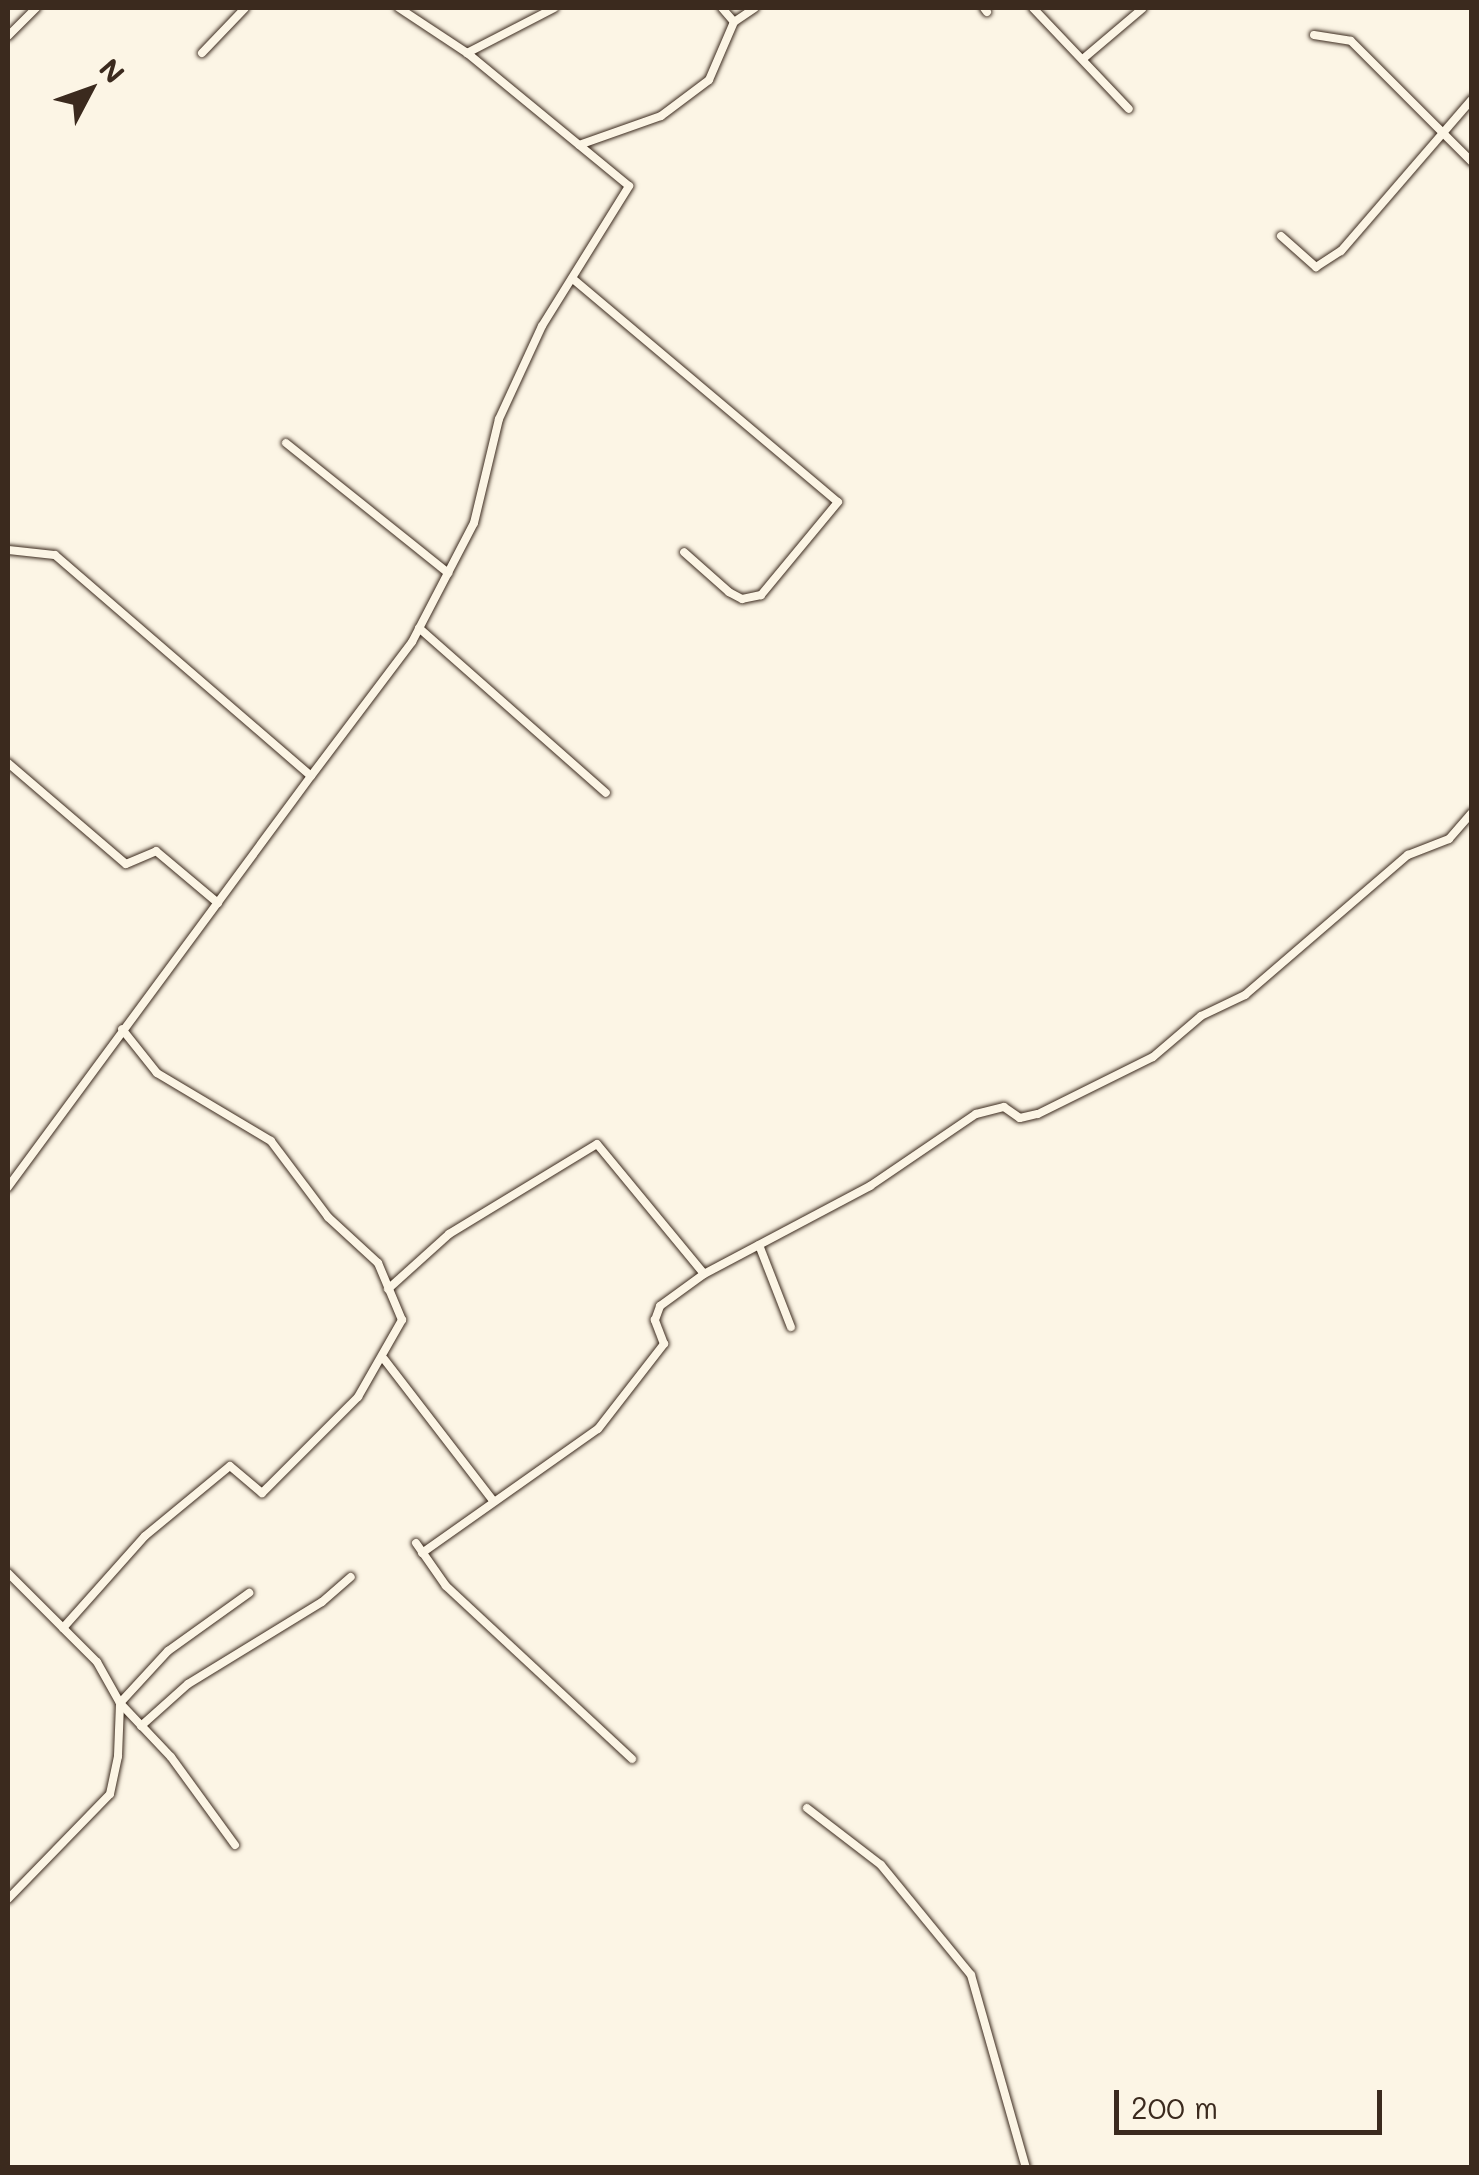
<!DOCTYPE html>
<html>
<head>
<meta charset="utf-8">
<style>
	body { margin:0 }
	#map { position:relative; width:1479px; height:2175px; overflow:hidden; background:#fcf5e5; font-family:Mali,sans-serif }
	div>[style] { position:absolute }
	.roads { filter:drop-shadow(0 0 2px #3b2a1e) drop-shadow(0 0 2px #3b2a1e) }
	.minor>* { height:8px; margin:-4px; padding:0 4px; transform-origin:4px; border-radius:4px; background:#fcf5e5 }
	span { translate:-50% -50%; white-space:nowrap; text-align:center; line-height:1.15; -webkit-text-stroke:9px #fcf5e5; paint-order:stroke }
	.frame { position:absolute; inset:0; border:10px solid #3b2a1e; pointer-events:none }
	.north { position:absolute; left:40px; top:40px; width:100px; height:100px; -webkit-text-stroke:8px #fcf5e5; paint-order:stroke; rotate:49deg; font-size:28px; font-weight:700; line-height:40px; text-align:center; color:#3b2a1e }
	.north::after { content:''; display:block; margin:auto; width:35px; height:45px; background:#3b2a1e; clip-path:polygon(50% 0,100% 100%,50% 72%,0 100%) }
	.scale { position:absolute; left:1114px; top:2090px; width:268px; height:45px; box-sizing:border-box; border:5px solid #3b2a1e; border-top:0; padding-left:12px; font-size:30px; line-height:35px; white-space:nowrap; color:#3b2a1e; -webkit-text-stroke:8px #fcf5e5; paint-order:stroke }
</style>
</head>
<body>
<div id="map">
	<div class="roads">
		<div class="minor">
			<i style="left:722px;top:8px;width:18px;rotate:49deg"></i>
			<i style="left:984px;top:8px;width:5px;rotate:53deg"></i>
			<i style="left:1033px;top:8px;width:139px;rotate:46.5deg"></i>
			<i style="left:1314px;top:35px;width:37px;rotate:9deg"></i>
			<i style="left:1351px;top:41px;width:171px;rotate:45deg"></i>
			<i style="left:8px;top:36px;width:40px;rotate:-45deg"></i>
			<i style="left:202px;top:53px;width:62px;rotate:-46.3deg"></i>
			<i style="left:467px;top:53px;width:98px;rotate:-27.3deg"></i>
			<i style="left:1084px;top:58px;width:77px;rotate:-40.3deg"></i>
			<i style="left:579px;top:145px;width:87px;rotate:-19.5deg"></i>
			<i style="left:661px;top:116px;width:60px;rotate:-36.9deg"></i>
			<i style="left:709px;top:80px;width:63px;rotate:-66.7deg"></i>
			<i style="left:734px;top:22px;width:25px;rotate:-34deg"></i>
			<i style="left:1281px;top:236px;width:47px;rotate:41.5deg"></i>
			<i style="left:1316px;top:267px;width:30px;rotate:-33deg"></i>
			<i style="left:1341px;top:251px;width:201px;rotate:-49.2deg"></i>
			<i style="left:573px;top:279px;width:346px;rotate:40.1deg"></i>
			<i style="left:838px;top:502px;width:121px;rotate:129.6deg"></i>
			<i style="left:761px;top:595px;width:19px;rotate:168deg"></i>
			<i style="left:742px;top:599px;width:15px;rotate:-152deg"></i>
			<i style="left:729px;top:592px;width:60px;rotate:-138.4deg"></i>
			<i style="left:286px;top:443px;width:208px;rotate:38.7deg"></i>
			<i style="left:8px;top:550px;width:47px;rotate:6.1deg"></i>
			<i style="left:55px;top:555px;width:338px;rotate:40.8deg"></i>
			<i style="left:311px;top:776px;width:511px;rotate:126.4deg"></i>
			<i style="left:419px;top:628px;width:249px;rotate:41.4deg"></i>
			<i style="left:8px;top:763px;width:155px;rotate:40.6deg"></i>
			<i style="left:126px;top:864px;width:33px;rotate:-23deg"></i>
			<i style="left:156px;top:851px;width:81px;rotate:40deg"></i>
			<i style="left:311px;top:776px;width:168px;rotate:-53deg"></i>
			<i style="left:412px;top:642px;width:134px;rotate:-62.5deg"></i>
			<i style="left:474px;top:523px;width:107px;rotate:-76.5deg"></i>
			<i style="left:499px;top:419px;width:102px;rotate:-65.2deg"></i>
			<i style="left:542px;top:326px;width:165px;rotate:-58.1deg"></i>
			<i style="left:629px;top:186px;width:210px;rotate:-140.6deg"></i>
			<i style="left:467px;top:53px;width:82px;rotate:-146.5deg"></i>
			<i style="left:759px;top:1245px;width:88px;rotate:68.7deg"></i>
			<i style="left:388px;top:1289px;width:82px;rotate:-42deg"></i>
			<i style="left:449px;top:1234px;width:173px;rotate:-31.3deg"></i>
			<i style="left:597px;top:1144px;width:168px;rotate:50.5deg"></i>
			<i style="left:384px;top:1359px;width:177px;rotate:52.4deg"></i>
			<i style="left:416px;top:1543px;width:52px;rotate:55.1deg"></i>
			<i style="left:446px;top:1586px;width:254px;rotate:42.9deg"></i>
			<i style="left:422px;top:1553px;width:215px;rotate:-35.2deg"></i>
			<i style="left:598px;top:1429px;width:108px;rotate:-52.2deg"></i>
			<i style="left:664px;top:1344px;width:26px;rotate:-111deg"></i>
			<i style="left:655px;top:1320px;width:15px;rotate:-70deg"></i>
			<i style="left:660px;top:1306px;width:54px;rotate:-36deg"></i>
			<i style="left:704px;top:1274px;width:188px;rotate:-27.9deg"></i>
			<i style="left:870px;top:1186px;width:128px;rotate:-34.2deg"></i>
			<i style="left:976px;top:1114px;width:29px;rotate:-14deg"></i>
			<i style="left:1004px;top:1107px;width:19px;rotate:35deg"></i>
			<i style="left:1020px;top:1118px;width:18px;rotate:-13deg"></i>
			<i style="left:1038px;top:1114px;width:128px;rotate:-26.4deg"></i>
			<i style="left:1153px;top:1057px;width:63px;rotate:-40.5deg"></i>
			<i style="left:1201px;top:1016px;width:49px;rotate:-25.5deg"></i>
			<i style="left:1245px;top:995px;width:215px;rotate:-40.7deg"></i>
			<i style="left:1408px;top:855px;width:44px;rotate:-21.3deg"></i>
			<i style="left:1449px;top:839px;width:35px;rotate:-49deg"></i>
			<i style="left:8px;top:1573px;width:78px;rotate:45deg"></i>
			<i style="left:63px;top:1628px;width:123px;rotate:-48.3deg"></i>
			<i style="left:145px;top:1536px;width:110px;rotate:-39.5deg"></i>
			<i style="left:230px;top:1466px;width:42px;rotate:40.2deg"></i>
			<i style="left:262px;top:1493px;width:136px;rotate:-45deg"></i>
			<i style="left:358px;top:1397px;width:89px;rotate:-60.3deg"></i>
			<i style="left:402px;top:1320px;width:62px;rotate:-112.8deg"></i>
			<i style="left:378px;top:1263px;width:68px;rotate:-137.4deg"></i>
			<i style="left:328px;top:1217px;width:95px;rotate:-126.9deg"></i>
			<i style="left:271px;top:1141px;width:133px;rotate:-149.2deg"></i>
			<i style="left:157px;top:1073px;width:56px;rotate:-128.5deg"></i>
			<i style="left:141px;top:1726px;width:63px;rotate:-41.8deg"></i>
			<i style="left:188px;top:1684px;width:157px;rotate:-31.5deg"></i>
			<i style="left:322px;top:1602px;width:38px;rotate:-41deg"></i>
			<i style="left:807px;top:1808px;width:93px;rotate:37.6deg"></i>
			<i style="left:881px;top:1865px;width:142px;rotate:50.7deg"></i>
			<i style="left:971px;top:1975px;width:201px;rotate:74.1deg"></i>
			<i style="left:235px;top:1845px;width:109px;rotate:-126deg"></i>
			<i style="left:171px;top:1757px;width:74px;rotate:-133.4deg"></i>
			<i style="left:120px;top:1703px;width:71px;rotate:-47.3deg"></i>
			<i style="left:168px;top:1651px;width:100px;rotate:-35.6deg"></i>
			<i style="left:8px;top:1899px;width:146px;rotate:-45.8deg"></i>
			<i style="left:110px;top:1794px;width:39px;rotate:-78deg"></i>
			<i style="left:118px;top:1756px;width:53px;rotate:-87.8deg"></i>
			<i style="left:120px;top:1703px;width:47px;rotate:-119.3deg"></i>
			<i style="left:97px;top:1662px;width:48px;rotate:-135deg"></i>
		</div>
	</div>
	<div class="frame"></div>
	<div class="north">N</div>
	<div class="scale">200 m</div>
</div>
</body>
</html>
